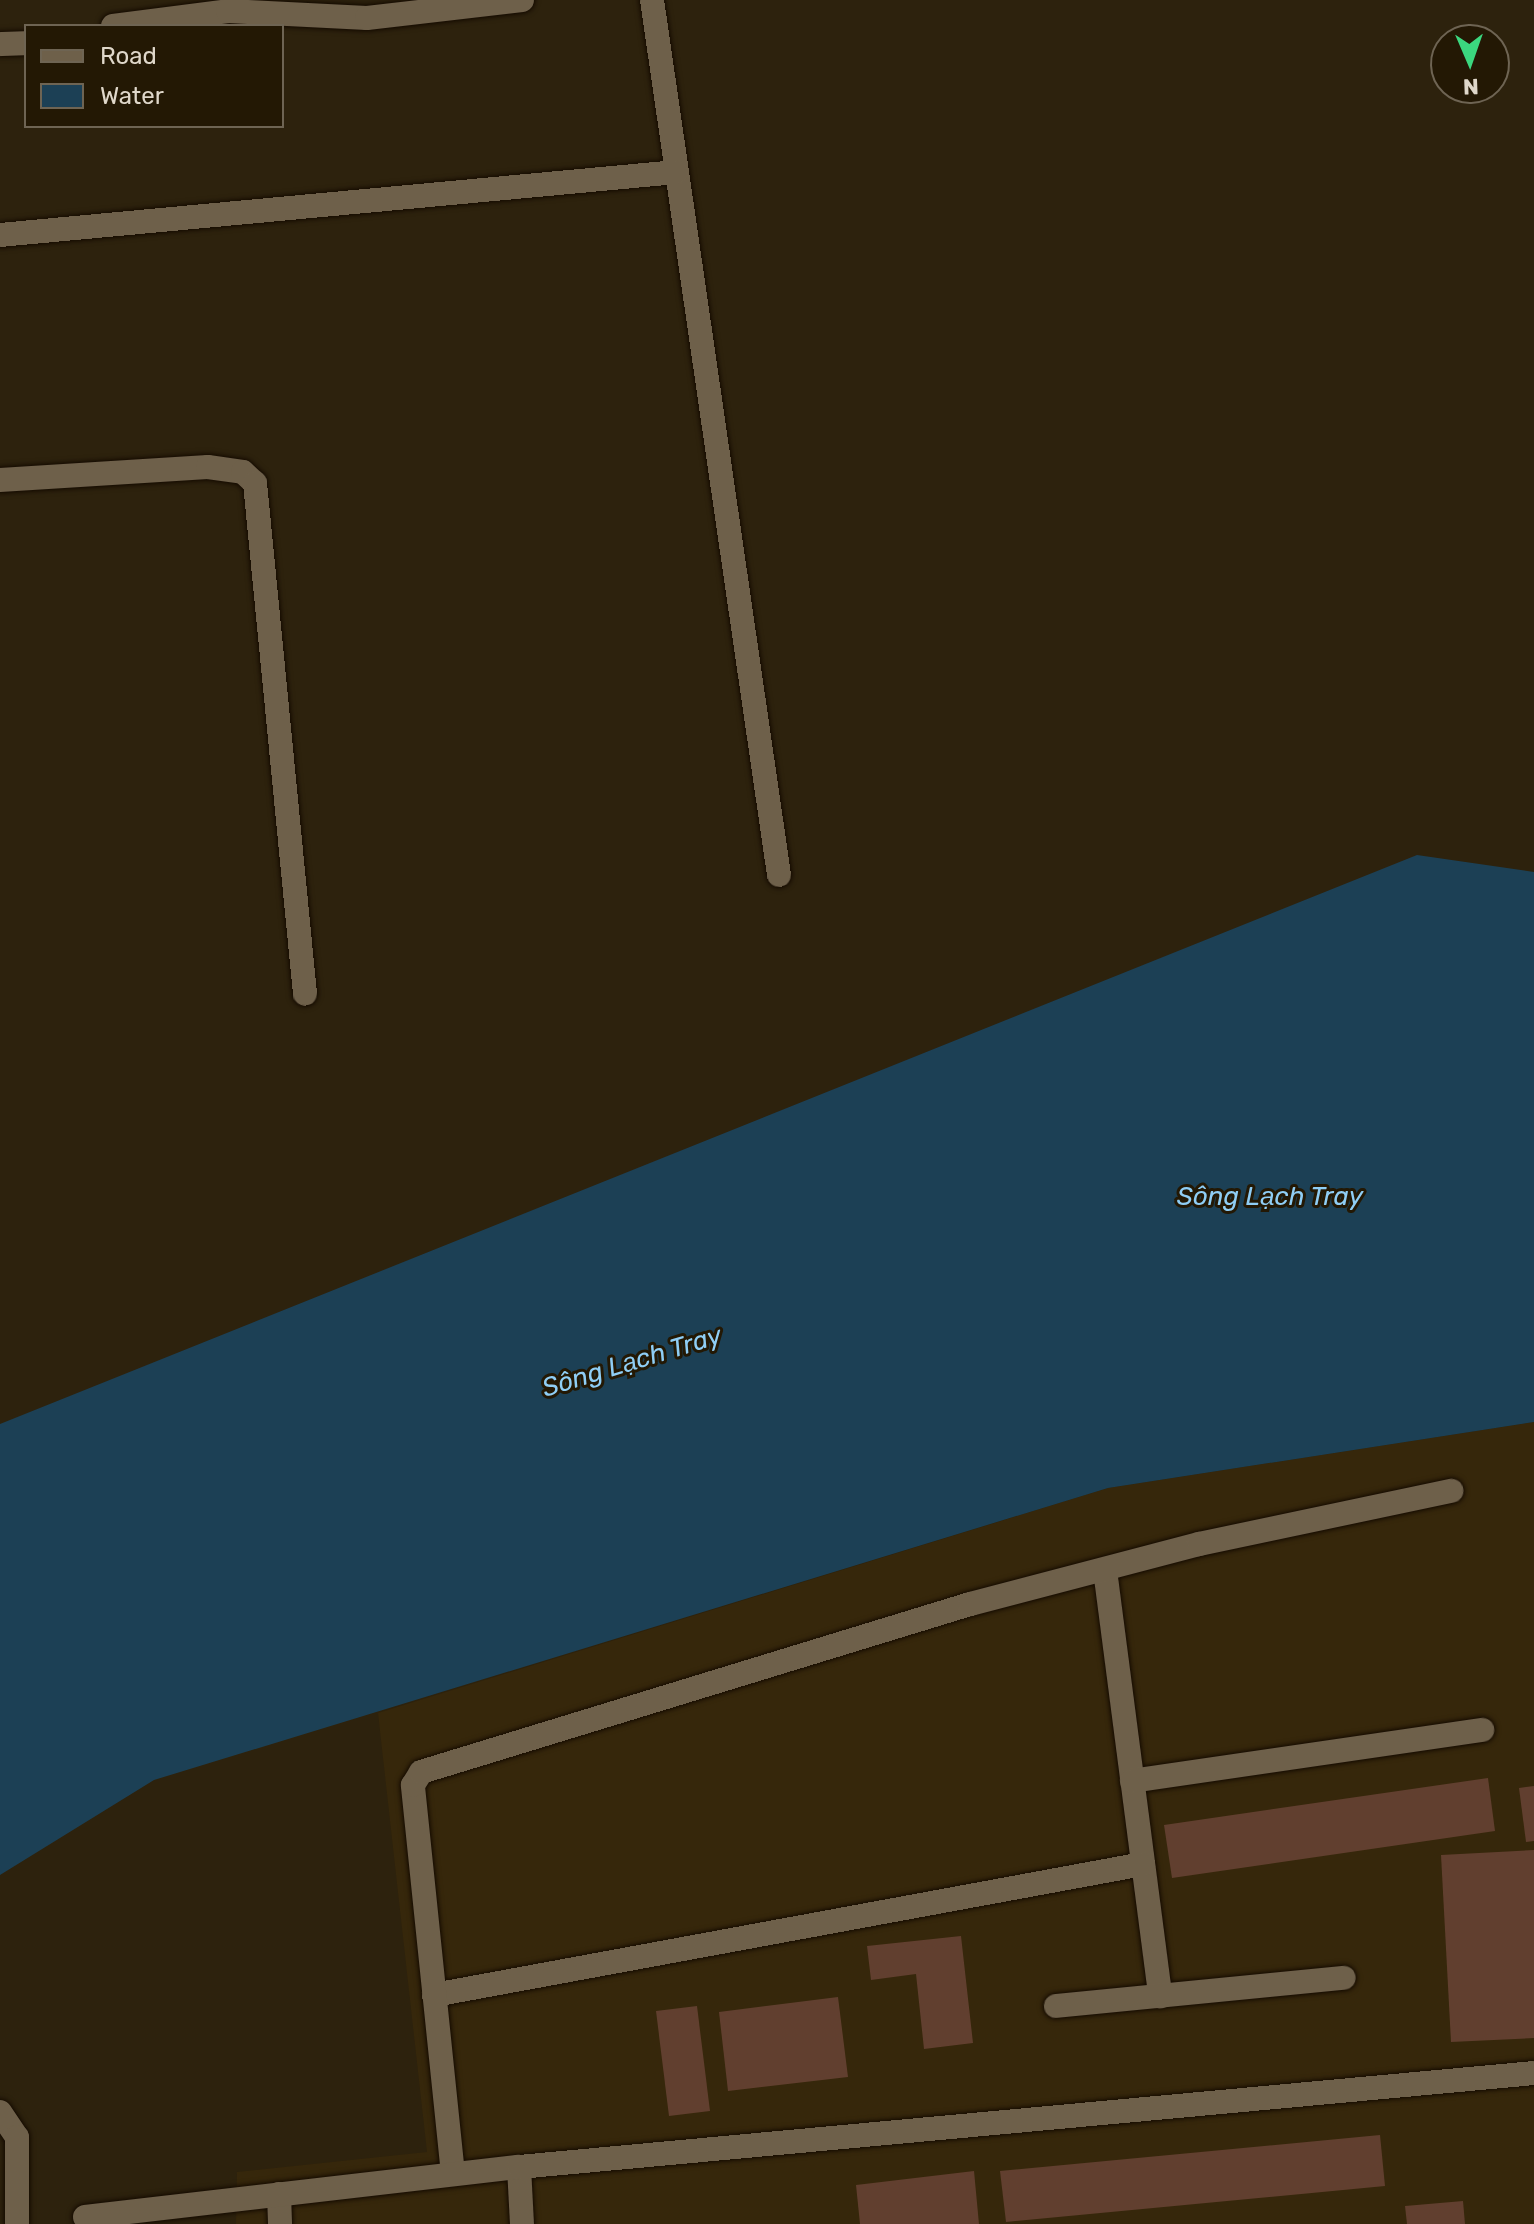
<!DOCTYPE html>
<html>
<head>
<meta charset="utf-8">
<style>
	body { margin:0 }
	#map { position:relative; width:1534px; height:2224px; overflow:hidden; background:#2d220d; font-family:Rubik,sans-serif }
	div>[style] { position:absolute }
	.built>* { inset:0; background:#36270b }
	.water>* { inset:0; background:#1c4055 }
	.building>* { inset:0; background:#613f2f }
	.roads { filter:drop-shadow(0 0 2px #150b00) drop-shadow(0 0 2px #150b00) }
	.minor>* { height:24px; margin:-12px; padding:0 12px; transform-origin:12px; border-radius:12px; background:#6e604a }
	span { translate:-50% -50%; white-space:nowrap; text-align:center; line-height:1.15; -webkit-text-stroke:6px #231804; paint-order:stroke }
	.water-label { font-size:26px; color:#8fcef5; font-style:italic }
	.legend { position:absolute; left:24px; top:24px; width:260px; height:104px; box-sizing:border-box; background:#231804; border:2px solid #6e6453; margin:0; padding:10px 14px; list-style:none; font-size:24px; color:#dfd7ca }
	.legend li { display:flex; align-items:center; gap:16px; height:40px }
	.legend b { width:40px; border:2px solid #6e6453 }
	.north { position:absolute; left:1430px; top:24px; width:80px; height:80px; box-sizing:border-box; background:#231804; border:2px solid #6e6453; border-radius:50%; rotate:178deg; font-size:22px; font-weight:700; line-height:32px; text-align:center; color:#dfd7ca }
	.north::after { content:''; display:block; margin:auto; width:28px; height:36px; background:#3bd77f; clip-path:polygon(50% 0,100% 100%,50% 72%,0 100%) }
</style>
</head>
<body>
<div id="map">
	<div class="built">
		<i style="clip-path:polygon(1534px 1422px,1534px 2224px,236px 2224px,237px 2172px,427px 2152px,378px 1713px,1108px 1488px)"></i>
	</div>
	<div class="water">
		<i style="clip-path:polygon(1417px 855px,1534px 872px,1534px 1422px,1108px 1488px,154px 1780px,0 1875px,0 1424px)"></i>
	</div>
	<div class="building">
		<i style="clip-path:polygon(1488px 1778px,1495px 1831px,1172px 1878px,1164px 1825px)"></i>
		<i style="clip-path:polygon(1534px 1786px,1534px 1841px,1526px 1842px,1519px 1788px)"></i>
		<i style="clip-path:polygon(1534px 1850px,1534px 2038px,1451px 2042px,1441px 1855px)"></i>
		<i style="clip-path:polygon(961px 1936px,973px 2043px,924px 2049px,916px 1974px,871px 1980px,867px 1946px)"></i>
		<i style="clip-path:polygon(838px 1997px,848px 2077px,728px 2091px,719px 2012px)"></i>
		<i style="clip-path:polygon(697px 2006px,710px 2111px,669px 2116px,656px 2011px)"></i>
		<i style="clip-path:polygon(1380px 2135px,1385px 2186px,1006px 2222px,1000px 2171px)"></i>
		<i style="clip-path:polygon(974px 2171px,979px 2224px,860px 2224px,856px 2185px)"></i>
		<i style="clip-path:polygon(1463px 2201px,1465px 2224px,1407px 2224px,1405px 2206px)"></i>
	</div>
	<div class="roads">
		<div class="minor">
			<i style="left:652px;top:0;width:884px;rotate:81.74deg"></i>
			<i style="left:113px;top:26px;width:116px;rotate:-7.4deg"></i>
			<i style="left:228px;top:11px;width:139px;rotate:2.9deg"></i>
			<i style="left:367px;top:18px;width:156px;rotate:-6.6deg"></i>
			<i style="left:0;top:44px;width:26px;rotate:-2deg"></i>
			<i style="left:0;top:235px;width:679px;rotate:-5.32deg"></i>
			<i style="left:0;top:480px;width:208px;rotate:-3.6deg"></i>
			<i style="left:208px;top:467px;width:35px;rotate:8deg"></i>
			<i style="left:243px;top:472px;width:16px;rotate:43deg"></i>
			<i style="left:255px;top:483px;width:513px;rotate:84.41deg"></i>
			<i style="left:1105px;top:1570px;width:430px;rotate:82.6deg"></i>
			<i style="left:1132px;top:1781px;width:354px;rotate:-8.3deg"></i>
			<i style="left:434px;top:1995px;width:721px;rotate:-10.47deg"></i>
			<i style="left:1056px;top:2006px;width:289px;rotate:-5.6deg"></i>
			<i style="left:0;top:2112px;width:30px;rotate:56deg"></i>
			<i style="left:17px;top:2137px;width:87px;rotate:90deg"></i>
			<i style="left:519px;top:2167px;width:57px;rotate:87deg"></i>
			<i style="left:453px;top:2174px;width:391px;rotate:-95.9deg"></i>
			<i style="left:413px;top:1785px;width:15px;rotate:-58deg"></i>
			<i style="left:421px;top:1772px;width:574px;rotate:-17.01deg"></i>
			<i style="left:970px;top:1604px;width:237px;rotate:-14.7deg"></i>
			<i style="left:1199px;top:1544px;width:258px;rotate:-11.9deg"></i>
			<i style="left:279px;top:2194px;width:30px;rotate:88deg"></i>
			<i style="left:85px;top:2217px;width:437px;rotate:-6.6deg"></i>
			<i style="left:519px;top:2167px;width:1019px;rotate:-5.29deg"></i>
		</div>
	</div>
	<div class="water-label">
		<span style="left:1270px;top:1197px">Sông Lạch Tray</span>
		<span style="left:632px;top:1362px;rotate:-17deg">Sông Lạch Tray</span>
	</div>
	<ul class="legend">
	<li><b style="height:10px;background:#6e604a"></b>Road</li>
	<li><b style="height:22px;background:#1c4055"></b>Water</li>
	</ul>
	<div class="north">N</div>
</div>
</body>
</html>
